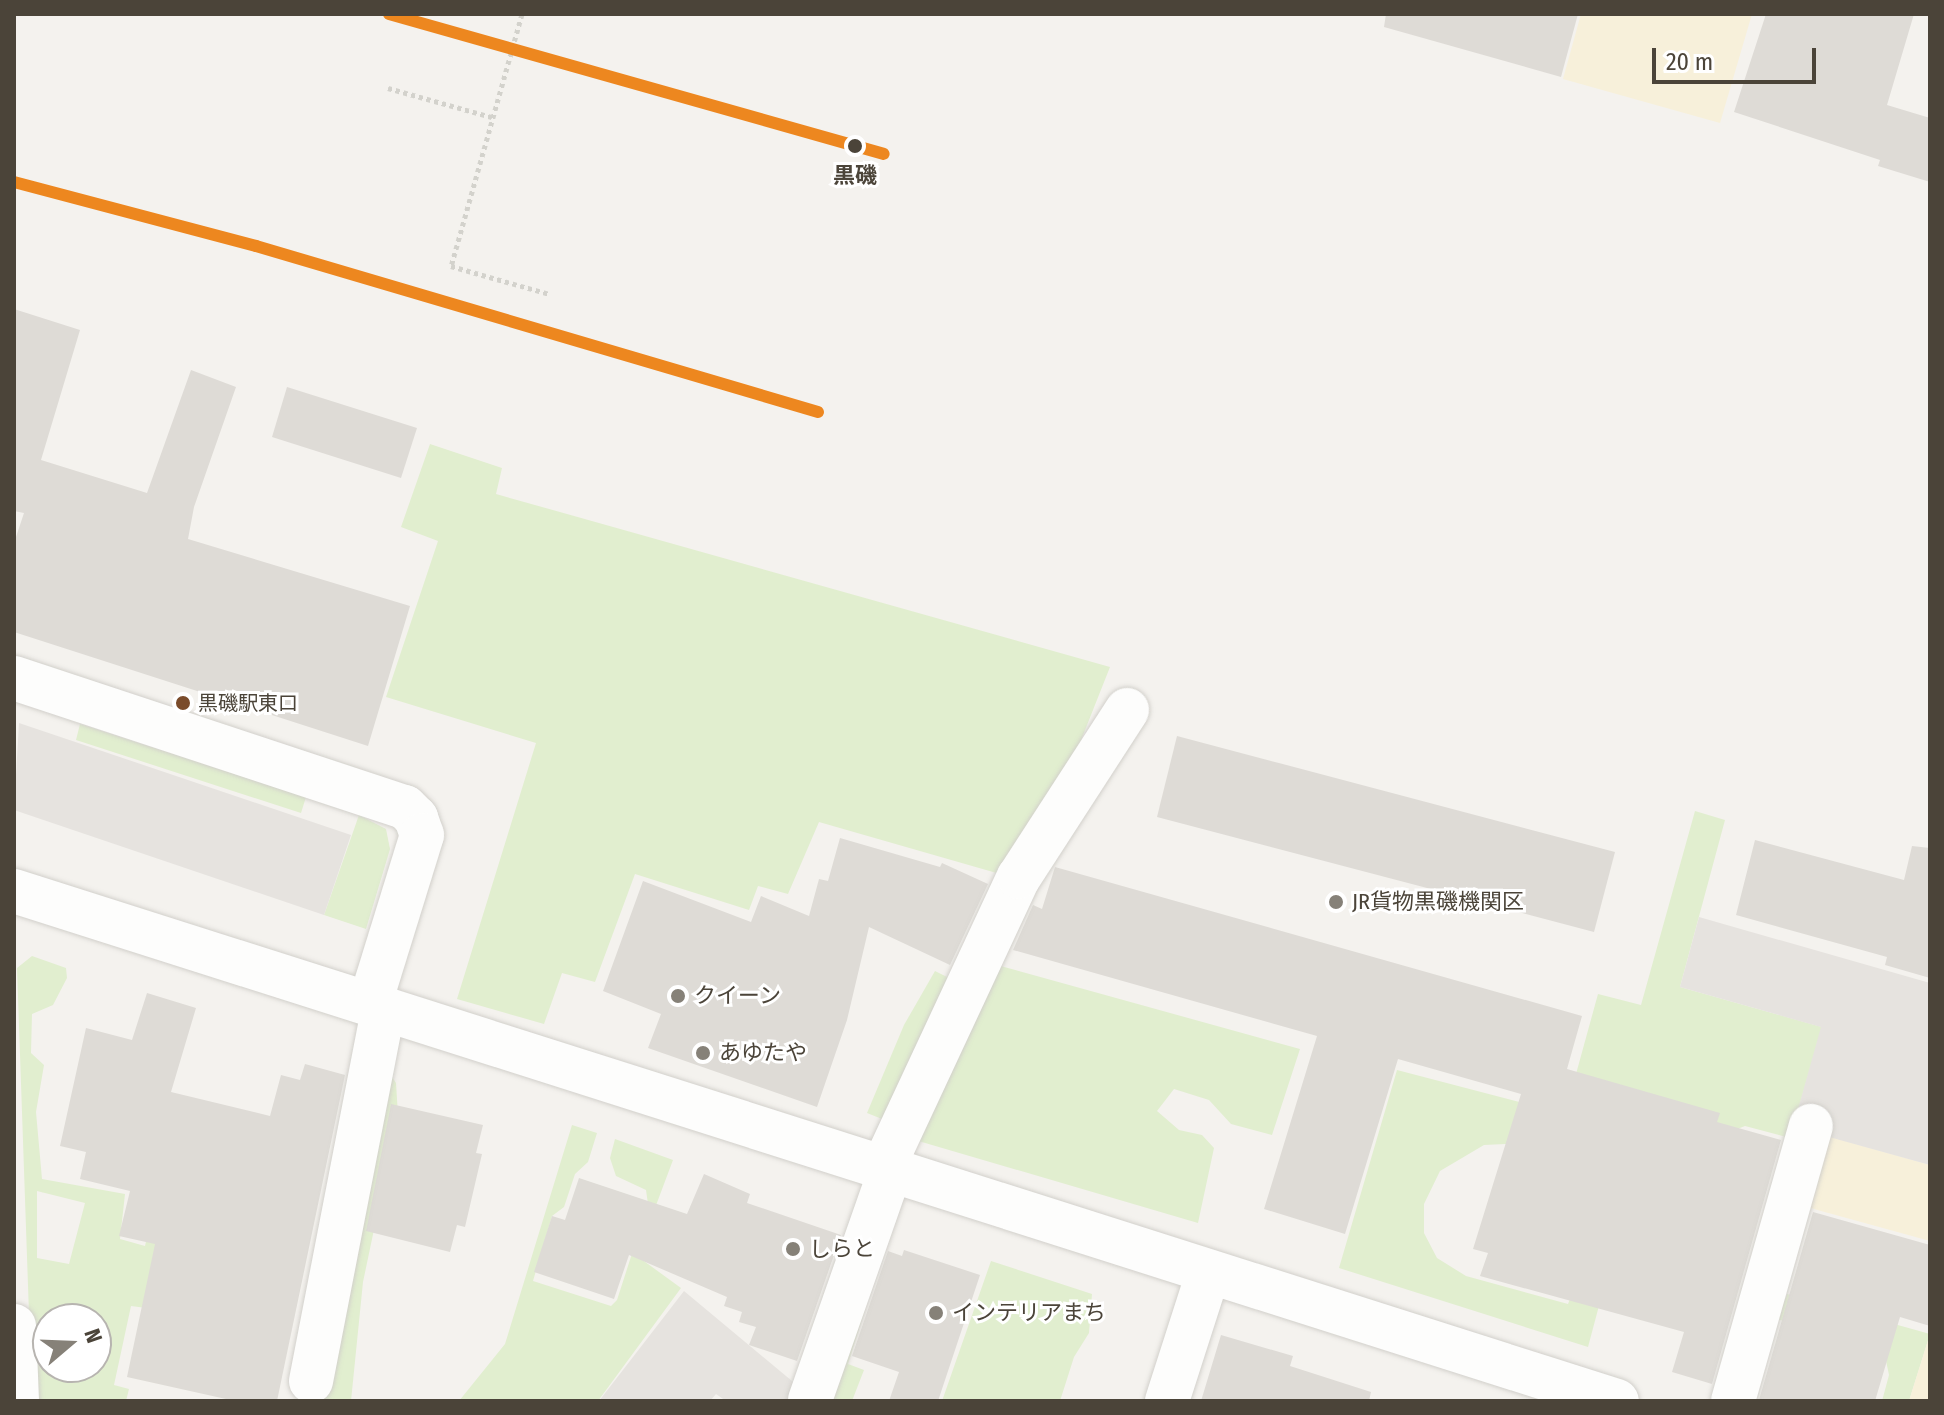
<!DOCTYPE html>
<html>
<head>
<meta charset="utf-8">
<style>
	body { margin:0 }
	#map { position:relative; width:1944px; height:1415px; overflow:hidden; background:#f4f2ee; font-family:"Fira Sans Condensed","Noto Sans JP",sans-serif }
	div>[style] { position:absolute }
	.green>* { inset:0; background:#e1eecf }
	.sand>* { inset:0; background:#f7f0da }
	.parking>* { inset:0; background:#e6e3df }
	.building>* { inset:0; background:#dedbd6 }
	.path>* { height:5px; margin-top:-2.5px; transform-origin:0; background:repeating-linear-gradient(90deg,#d3d2cc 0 4px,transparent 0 8px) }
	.roads { filter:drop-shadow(0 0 2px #d2d0cb) drop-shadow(0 0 2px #d2d0cb) }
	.minor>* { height:44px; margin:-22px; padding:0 22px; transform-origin:22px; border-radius:22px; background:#fdfdfc }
	.rail-1>* { height:12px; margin:-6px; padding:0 6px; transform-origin:6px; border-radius:6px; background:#ed871f }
	.dots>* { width:22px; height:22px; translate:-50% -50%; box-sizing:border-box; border:4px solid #fff; border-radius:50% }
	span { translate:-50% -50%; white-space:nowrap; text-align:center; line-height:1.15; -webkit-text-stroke:6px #fff; paint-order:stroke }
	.bus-label { font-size:20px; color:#4b4439 }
	.left { translate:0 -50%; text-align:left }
	.stop-label { font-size:22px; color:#4b4439; font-weight:700 }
	.poi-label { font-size:22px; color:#4b4439 }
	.frame { position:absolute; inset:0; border:16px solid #4b4439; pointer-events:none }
	.north { position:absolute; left:32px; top:1303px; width:80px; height:80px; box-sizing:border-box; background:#fff; border:2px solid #b7b4b0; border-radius:50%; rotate:71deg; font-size:22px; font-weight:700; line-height:32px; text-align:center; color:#4b4439 }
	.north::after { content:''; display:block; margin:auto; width:28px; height:36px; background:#868178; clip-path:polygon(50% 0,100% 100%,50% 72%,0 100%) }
	.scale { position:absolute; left:1652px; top:48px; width:164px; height:36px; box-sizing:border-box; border:4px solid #4b4439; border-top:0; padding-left:10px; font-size:24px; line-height:28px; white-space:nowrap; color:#4b4439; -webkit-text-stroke:6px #fff; paint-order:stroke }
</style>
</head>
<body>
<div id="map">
	<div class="green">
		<i style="clip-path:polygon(430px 444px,502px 468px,496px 494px,1110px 667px,1072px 763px,1000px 874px,819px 822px,788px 894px,758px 886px,749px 910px,635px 874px,595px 982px,562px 973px,544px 1024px,457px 999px,536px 743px,386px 697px,438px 541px,401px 527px)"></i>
		<i style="clip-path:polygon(80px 724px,306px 797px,301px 813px,76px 740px)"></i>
		<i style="clip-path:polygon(1695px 811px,1725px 820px,1680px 987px,1822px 1027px,1790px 1138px,1745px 1126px,1724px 1134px,1484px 1145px,1440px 1171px,1424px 1204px,1424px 1233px,1437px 1258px,1466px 1276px,1568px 1304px,1576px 1284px,1604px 1287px,1588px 1347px,1339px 1268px,1397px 1070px,1565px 1114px,1598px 994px,1641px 1005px)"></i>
		<i style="clip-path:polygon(359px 815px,386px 829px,390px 849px,366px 929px,324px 915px)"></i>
		<i style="clip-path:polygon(evenodd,32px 956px,66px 968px,67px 978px,53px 1005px,32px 1014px,31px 1053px,44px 1065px,36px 1112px,42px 1179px,125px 1194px,120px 1239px,145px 1246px,150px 1224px,183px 1231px,154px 1309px,131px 1306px,114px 1385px,129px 1389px,126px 1401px,32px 1401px,17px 968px,32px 956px,37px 1191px,85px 1203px,69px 1264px,37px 1258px,37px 1191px,32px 956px,48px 1319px,96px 1319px,96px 1367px,48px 1367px,48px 1319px)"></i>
		<i style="clip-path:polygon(997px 965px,1300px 1049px,1272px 1135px,1231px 1124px,1209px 1100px,1174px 1089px,1157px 1111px,1179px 1130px,1202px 1135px,1214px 1148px,1198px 1223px,915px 1140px)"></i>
		<i style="clip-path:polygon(935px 971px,949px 978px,887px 1121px,867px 1113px,904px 1025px)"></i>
		<i style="clip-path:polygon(387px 1069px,396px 1083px,398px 1115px,363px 1282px,351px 1401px,320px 1401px)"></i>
		<i style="clip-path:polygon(572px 1125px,597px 1133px,588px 1162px,575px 1174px,564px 1207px,552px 1216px,533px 1281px,611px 1306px,617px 1300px,648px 1204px,646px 1190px,616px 1176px,610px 1158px,615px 1139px,673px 1160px,637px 1256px,681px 1288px,598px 1401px,459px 1401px,505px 1344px)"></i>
		<i style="clip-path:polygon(991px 1261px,1092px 1294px,1089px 1333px,1074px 1357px,1060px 1401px,942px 1401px)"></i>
		<i style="clip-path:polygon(870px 1294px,848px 1364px,864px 1370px,852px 1401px,831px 1401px)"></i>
		<i style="clip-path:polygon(1787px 1294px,1930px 1334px,1909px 1401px,1882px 1401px,1889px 1375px,1885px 1356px,1876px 1350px,1777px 1319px)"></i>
	</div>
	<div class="sand">
		<i style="clip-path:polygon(1581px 14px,1752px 14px,1720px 123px,1563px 79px)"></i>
		<i style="clip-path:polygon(1824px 1135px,1930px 1165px,1930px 1241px,1803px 1206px)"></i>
		<i style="clip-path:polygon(1930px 1334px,1930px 1401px,1909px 1401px)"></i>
	</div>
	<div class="parking">
		<i style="clip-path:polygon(19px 723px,351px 835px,324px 915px,14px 810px)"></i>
		<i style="clip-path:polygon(1699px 917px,1930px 983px,1930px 1165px,1793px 1127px,1821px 1027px,1680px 987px)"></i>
		<i style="clip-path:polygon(684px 1291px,816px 1401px,726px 1401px,716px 1394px,710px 1401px,599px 1401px)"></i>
	</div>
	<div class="building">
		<i style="clip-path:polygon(1386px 14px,1578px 14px,1561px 77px,1384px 27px)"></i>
		<i style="clip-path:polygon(1766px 14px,1914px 14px,1887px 105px,1930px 118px,1930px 182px,1878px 166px,1880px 160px,1734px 112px)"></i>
		<i style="clip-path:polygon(14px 309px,80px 330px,41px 460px,147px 493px,191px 370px,236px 387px,194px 507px,188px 539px,410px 606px,368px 746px,14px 632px,14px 543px,24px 513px,14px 511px)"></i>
		<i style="clip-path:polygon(287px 387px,417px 428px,401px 478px,272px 437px)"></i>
		<i style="clip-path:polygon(1177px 736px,1615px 852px,1594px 932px,1157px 817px)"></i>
		<i style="clip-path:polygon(840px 838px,940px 867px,942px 863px,988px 884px,950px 965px,869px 927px,847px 1020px,817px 1107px,648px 1048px,661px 1014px,603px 991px,643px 881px,751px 922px,761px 896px,809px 916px,819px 879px,828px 881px)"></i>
		<i style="clip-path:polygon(1755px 840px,1904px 880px,1912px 846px,1930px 848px,1930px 978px,1885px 965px,1887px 957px,1736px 915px)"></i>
		<i style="clip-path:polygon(1055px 867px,1582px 1016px,1567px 1069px,1720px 1113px,1717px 1122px,1781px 1140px,1712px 1384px,1672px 1372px,1684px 1332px,1480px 1276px,1488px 1253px,1473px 1249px,1521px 1094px,1398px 1059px,1345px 1234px,1264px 1209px,1317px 1036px,1013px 950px,1033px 905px,1042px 909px)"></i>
		<i style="clip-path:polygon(147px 993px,196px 1008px,171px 1092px,270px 1116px,281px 1075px,300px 1080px,305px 1064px,345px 1075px,277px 1401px,235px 1401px,127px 1377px,155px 1244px,119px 1236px,130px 1191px,80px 1179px,86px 1152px,60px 1146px,86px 1028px,132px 1040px)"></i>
		<i style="clip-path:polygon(391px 1104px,483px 1125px,476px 1153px,482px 1154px,465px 1227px,457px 1225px,450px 1252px,366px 1231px)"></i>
		<i style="clip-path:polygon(704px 1174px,750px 1194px,747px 1203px,841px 1235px,797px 1361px,749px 1345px,756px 1327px,739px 1322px,742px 1312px,724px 1306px,727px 1297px,629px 1255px,614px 1299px,534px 1272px,552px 1216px,565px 1220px,579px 1178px,687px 1214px)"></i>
		<i style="clip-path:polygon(1813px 1212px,1930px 1245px,1930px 1326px,1900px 1317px,1875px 1401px,1759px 1400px)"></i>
		<i style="clip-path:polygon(904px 1250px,980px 1275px,938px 1401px,889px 1401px,899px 1372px,852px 1356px,888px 1251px,902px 1256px)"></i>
		<i style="clip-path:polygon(1221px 1335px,1293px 1356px,1290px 1366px,1371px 1392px,1369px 1401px,1201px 1401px)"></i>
	</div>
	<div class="path">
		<i style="left:522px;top:14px;width:262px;rotate:105.7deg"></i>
		<i style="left:451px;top:266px;width:102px;rotate:15.9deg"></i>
		<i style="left:388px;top:88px;width:108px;rotate:15.6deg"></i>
	</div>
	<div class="roads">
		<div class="minor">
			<i style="left:14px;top:678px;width:412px;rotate:18.3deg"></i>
			<i style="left:405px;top:807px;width:16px;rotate:45deg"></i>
			<i style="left:416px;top:818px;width:18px;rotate:71deg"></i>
			<i style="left:422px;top:835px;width:176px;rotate:107.2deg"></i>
			<i style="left:14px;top:891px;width:1682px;rotate:17.65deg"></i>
			<i style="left:883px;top:1168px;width:321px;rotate:-65deg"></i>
			<i style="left:1019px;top:877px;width:199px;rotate:-57.1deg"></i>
			<i style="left:14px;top:1326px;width:75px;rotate:87.7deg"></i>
			<i style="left:311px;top:1381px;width:381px;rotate:-79deg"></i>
			<i style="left:810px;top:1400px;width:243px;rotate:-70.7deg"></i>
			<i style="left:1167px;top:1401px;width:134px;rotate:-72.2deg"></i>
			<i style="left:1733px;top:1401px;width:286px;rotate:-74.2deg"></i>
		</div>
	</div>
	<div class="rail-1">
		<i style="left:389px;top:14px;width:514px;rotate:15.79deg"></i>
		<i style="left:14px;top:182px;width:250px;rotate:14.8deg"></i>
		<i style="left:256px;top:246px;width:586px;rotate:16.46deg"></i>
	</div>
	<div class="dots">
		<i style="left:855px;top:146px;background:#4b4439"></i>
		<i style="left:183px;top:703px;background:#7a4b2a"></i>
		<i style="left:1336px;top:902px;background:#868178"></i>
		<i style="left:678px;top:996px;background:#868178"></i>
		<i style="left:703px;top:1053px;background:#868178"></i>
		<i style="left:793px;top:1249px;background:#868178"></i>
		<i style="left:936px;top:1313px;background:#868178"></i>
	</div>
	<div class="bus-label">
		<span class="left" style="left:198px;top:703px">黒磯駅東口</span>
	</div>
	<div class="stop-label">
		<span style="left:855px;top:176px">黒磯</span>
	</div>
	<div class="poi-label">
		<span class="left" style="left:1352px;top:902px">JR貨物黒磯機関区</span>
		<span class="left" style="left:694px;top:996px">クイーン</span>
		<span class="left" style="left:719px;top:1053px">あゆたや</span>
		<span class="left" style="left:809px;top:1249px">しらと</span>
		<span class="left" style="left:952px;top:1313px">インテリアまち</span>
	</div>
	<div class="frame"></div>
	<div class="north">N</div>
	<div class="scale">20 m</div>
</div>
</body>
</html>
